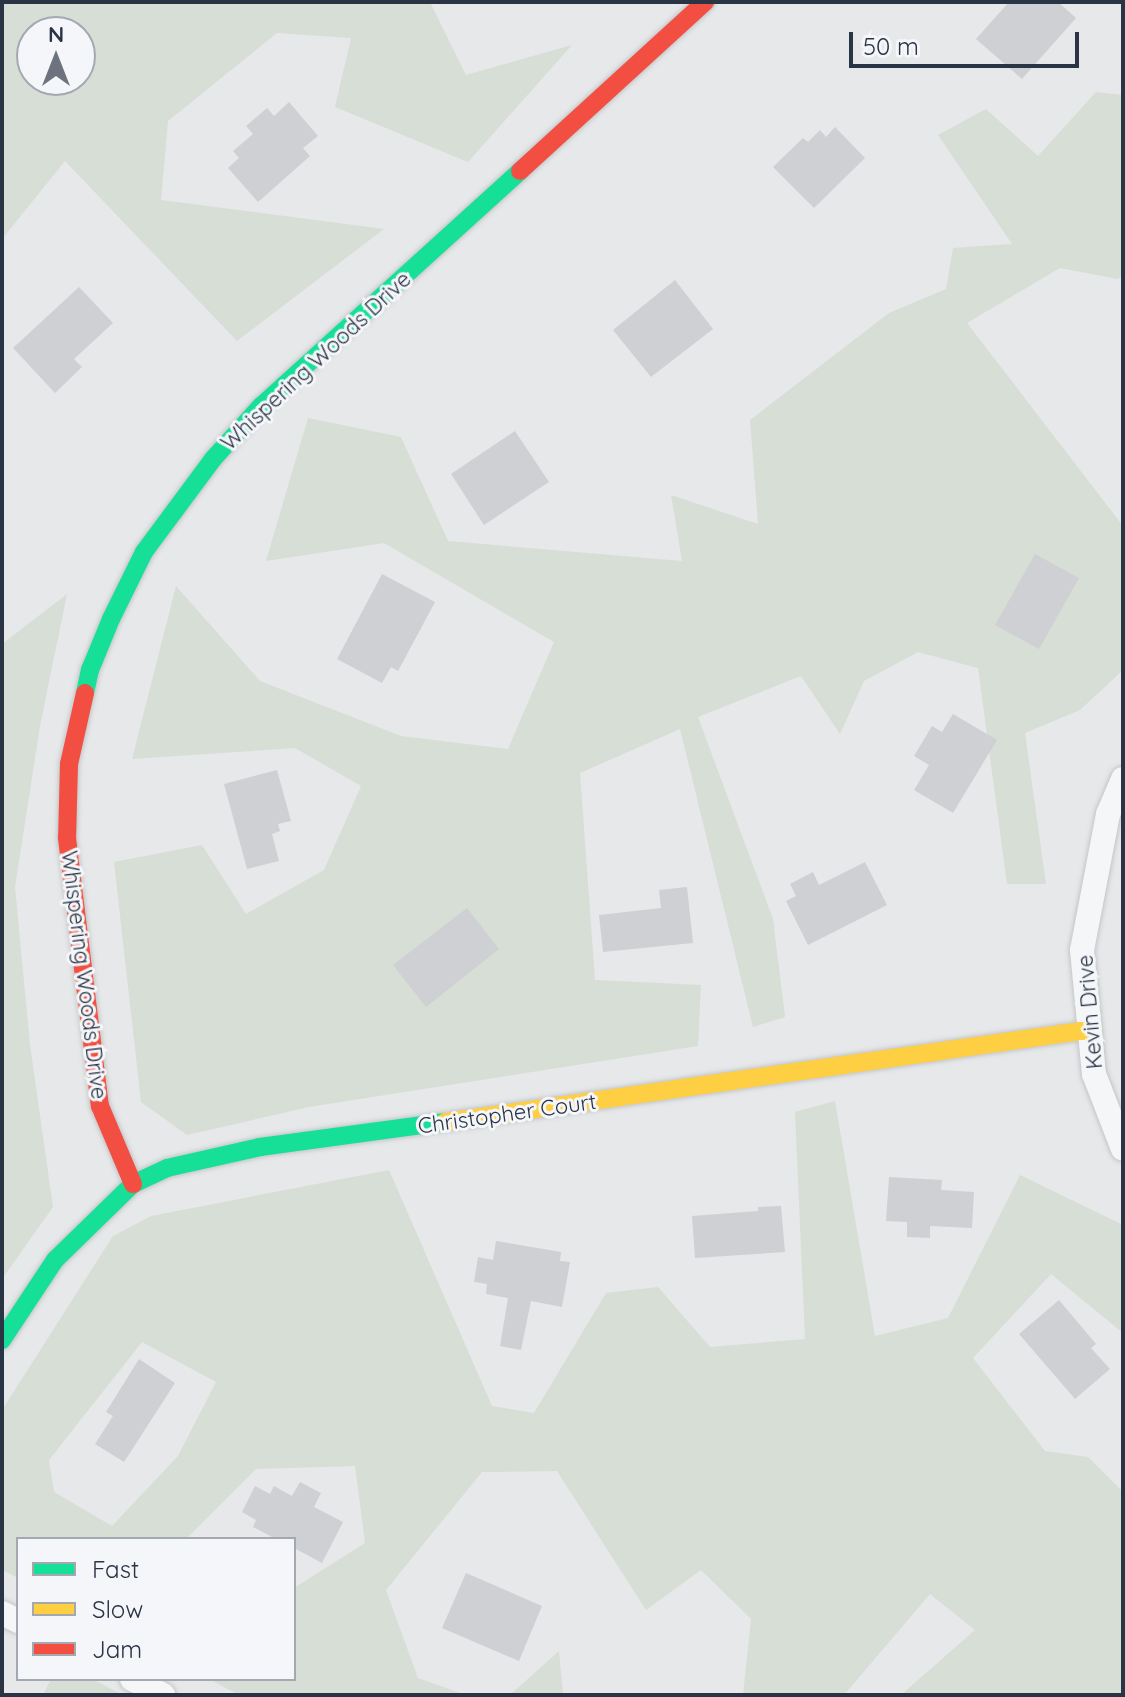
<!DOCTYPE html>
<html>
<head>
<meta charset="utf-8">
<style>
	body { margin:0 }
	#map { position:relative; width:1125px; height:1697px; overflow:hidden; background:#e6e8ea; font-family:Quicksand,sans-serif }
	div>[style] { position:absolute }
	.green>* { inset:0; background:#d6ded6 }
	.building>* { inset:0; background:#ced0d3 }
	.roads { filter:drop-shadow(0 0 2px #c4c6c8) drop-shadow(0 0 2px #c4c6c8) }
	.street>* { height:24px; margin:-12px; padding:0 12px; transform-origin:12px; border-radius:12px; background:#f5f6f7 }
	.fast>* { height:18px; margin:-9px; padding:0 9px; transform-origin:9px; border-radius:9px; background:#16e098 }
	.slow>* { height:18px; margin:-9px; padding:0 9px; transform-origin:9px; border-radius:9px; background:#ffcf43 }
	.jam>* { height:18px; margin:-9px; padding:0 9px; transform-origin:9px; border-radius:9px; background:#f24e42 }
	span { translate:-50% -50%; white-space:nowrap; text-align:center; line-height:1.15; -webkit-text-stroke:6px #f4f6f9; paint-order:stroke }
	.street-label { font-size:22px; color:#2b3445 }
	.frame { position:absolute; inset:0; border:4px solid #2b3445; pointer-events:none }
	.legend { position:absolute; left:16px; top:1537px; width:280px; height:144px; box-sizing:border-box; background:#f4f6f9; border:2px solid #a4a8b1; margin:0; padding:10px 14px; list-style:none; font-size:24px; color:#2b3445 }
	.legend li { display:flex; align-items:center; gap:16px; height:40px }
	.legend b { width:40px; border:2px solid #a4a8b1 }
	.north { position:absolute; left:16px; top:16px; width:80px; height:80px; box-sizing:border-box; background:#f4f6f9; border:2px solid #a4a8b1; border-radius:50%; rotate:0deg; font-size:22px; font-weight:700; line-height:32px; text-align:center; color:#2b3445 }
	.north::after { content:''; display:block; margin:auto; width:28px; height:36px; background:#6c737f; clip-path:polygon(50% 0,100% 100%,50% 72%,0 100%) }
	.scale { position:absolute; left:849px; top:32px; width:230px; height:36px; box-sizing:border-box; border:4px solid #2b3445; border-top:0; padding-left:10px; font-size:24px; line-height:28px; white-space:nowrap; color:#2b3445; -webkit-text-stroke:6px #f4f6f9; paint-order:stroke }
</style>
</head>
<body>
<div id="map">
	<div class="green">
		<i style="clip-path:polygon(evenodd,2px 2px,430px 2px,466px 75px,572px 45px,468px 162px,335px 107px,351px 38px,277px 33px,168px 121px,161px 200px,384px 229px,237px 341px,65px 161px,2px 239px,2px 2px,32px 32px,80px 32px,80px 80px,32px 80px,32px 32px)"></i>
		<i style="clip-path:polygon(1096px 92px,1123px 95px,1123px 275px,1118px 279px,1060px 268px,967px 323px,1123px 526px,1123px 670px,1080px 710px,1025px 733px,1046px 884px,1007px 884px,978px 668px,918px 652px,864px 681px,840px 734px,801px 676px,698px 717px,773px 919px,785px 1017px,753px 1027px,680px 729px,580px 773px,595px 980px,701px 985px,698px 1046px,309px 1107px,187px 1135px,141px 1102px,114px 862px,202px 845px,246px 914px,324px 870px,361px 786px,295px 748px,132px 759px,176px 586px,260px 681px,401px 736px,508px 749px,554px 642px,384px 543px,266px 561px,308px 418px,401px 437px,448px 541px,682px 561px,671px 495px,758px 524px,750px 420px,889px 313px,946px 289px,953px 248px,1012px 244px,938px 135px,986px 109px,1038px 156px)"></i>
		<i style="clip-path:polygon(67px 594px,40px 726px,15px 887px,30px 1045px,53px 1207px,2px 1279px,2px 644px)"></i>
		<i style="clip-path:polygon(evenodd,835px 1101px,875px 1336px,948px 1318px,1020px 1175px,1121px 1224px,1123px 1333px,1051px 1274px,973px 1358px,1045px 1451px,1088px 1457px,1123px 1492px,1123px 1695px,901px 1695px,975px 1630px,930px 1594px,844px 1695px,743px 1695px,751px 1619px,701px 1570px,646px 1610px,557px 1471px,482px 1472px,386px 1590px,418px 1678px,466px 1695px,239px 1695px,209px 1679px,294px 1679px,294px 1588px,365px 1543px,355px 1466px,256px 1469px,186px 1539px,18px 1539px,18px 1578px,2px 1570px,2px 1410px,113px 1236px,151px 1216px,389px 1170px,492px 1406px,534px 1413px,606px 1293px,658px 1287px,710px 1347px,805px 1339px,795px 1112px,835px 1101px,142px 1342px,216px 1382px,178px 1456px,112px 1526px,54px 1492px,49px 1460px,142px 1342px)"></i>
		<i style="clip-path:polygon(559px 1651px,563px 1695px,510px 1695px)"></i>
		<i style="clip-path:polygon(51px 1679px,92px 1679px,123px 1695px,43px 1695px)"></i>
	</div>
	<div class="building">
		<i style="clip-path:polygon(1009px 2px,1058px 2px,1076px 18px,1022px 79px,976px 39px)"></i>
		<i style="clip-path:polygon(289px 102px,318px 136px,303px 148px,310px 156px,258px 202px,228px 168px,239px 158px,233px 151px,253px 134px,246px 126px,267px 108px,274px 116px)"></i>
		<i style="clip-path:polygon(835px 127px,865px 158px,814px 208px,773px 167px,803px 138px,808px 142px,820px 130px,826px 137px)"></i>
		<i style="clip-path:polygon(675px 280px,713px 329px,651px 377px,613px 330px)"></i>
		<i style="clip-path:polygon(79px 287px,113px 323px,74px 359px,82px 367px,55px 393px,13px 348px)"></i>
		<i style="clip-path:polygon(515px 431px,549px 482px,484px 525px,451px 474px)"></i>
		<i style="clip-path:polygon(1035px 554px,1079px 578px,1039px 649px,995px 625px)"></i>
		<i style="clip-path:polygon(382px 574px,435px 602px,398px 671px,391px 667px,382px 683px,337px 659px)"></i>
		<i style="clip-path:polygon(953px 714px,997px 740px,953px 813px,914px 790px,929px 765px,914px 756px,932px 726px,942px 732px)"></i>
		<i style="clip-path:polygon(277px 770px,291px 821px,278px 824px,280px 831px,272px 834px,279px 861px,247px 869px,224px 784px)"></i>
		<i style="clip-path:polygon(865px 862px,887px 905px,808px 945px,786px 901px,796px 896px,790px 884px,813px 872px,819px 885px)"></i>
		<i style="clip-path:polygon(687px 887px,693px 943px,603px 952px,599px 915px,661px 908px,659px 890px)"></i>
		<i style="clip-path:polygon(467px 908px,499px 949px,426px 1007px,393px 965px)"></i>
		<i style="clip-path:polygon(889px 1177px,942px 1180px,941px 1190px,974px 1192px,972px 1228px,930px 1226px,930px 1238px,907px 1237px,907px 1222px,886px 1221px)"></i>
		<i style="clip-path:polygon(781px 1206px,785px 1252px,695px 1258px,692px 1216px,758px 1211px,758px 1207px)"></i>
		<i style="clip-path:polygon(496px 1241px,561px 1252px,560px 1261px,570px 1262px,562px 1307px,531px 1301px,521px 1350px,500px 1346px,508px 1298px,486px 1294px,487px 1284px,474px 1282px,478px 1257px,493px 1260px)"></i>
		<i style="clip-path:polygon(1059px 1300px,1096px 1344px,1091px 1348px,1110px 1369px,1075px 1399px,1019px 1334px)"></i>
		<i style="clip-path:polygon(139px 1359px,175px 1383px,124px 1462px,95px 1444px,113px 1416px,106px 1412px)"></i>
		<i style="clip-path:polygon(300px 1482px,321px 1493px,314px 1507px,343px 1522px,322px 1563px,294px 1548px,294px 1539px,276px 1539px,253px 1527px,256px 1520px,242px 1512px,255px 1486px,270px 1494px,274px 1486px,292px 1496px)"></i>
		<i style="clip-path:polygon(466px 1573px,542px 1606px,519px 1661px,442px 1628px)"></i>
	</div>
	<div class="roads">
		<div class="street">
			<i style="left:1123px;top:779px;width:38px;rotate:113deg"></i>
			<i style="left:1108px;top:814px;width:138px;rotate:100.8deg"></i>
			<i style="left:1082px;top:950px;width:125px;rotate:84.5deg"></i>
			<i style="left:1094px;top:1074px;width:80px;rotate:68.9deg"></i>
			<i style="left:2px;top:1613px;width:18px;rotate:27deg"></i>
			<i style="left:132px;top:1679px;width:35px;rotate:27deg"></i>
		</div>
		<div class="fast">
			<i style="left:85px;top:693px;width:24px;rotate:-78deg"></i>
			<i style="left:90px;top:670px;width:55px;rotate:-67.6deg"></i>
			<i style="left:111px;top:619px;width:75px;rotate:-63.8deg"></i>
			<i style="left:144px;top:552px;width:116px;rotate:-53.4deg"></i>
			<i style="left:213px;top:459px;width:72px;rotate:-47.8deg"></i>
			<i style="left:261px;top:406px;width:350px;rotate:-42.2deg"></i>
			<i style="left:2px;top:1340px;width:96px;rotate:-56.5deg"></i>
			<i style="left:55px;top:1260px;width:109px;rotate:-44.3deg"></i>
			<i style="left:133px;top:1184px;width:38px;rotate:-25deg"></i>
			<i style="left:167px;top:1168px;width:95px;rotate:-12.7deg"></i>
			<i style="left:260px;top:1147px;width:187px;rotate:-7.7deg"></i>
		</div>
		<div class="slow">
			<i style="left:445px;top:1122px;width:650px;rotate:-8.14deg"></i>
		</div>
		<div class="jam">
			<i style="left:520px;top:171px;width:251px;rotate:-42.4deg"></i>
			<i style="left:85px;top:693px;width:73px;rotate:102.7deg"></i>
			<i style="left:69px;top:764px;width:74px;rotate:91.5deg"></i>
			<i style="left:67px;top:838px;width:270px;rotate:83deg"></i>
			<i style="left:100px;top:1106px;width:85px;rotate:67.1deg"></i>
		</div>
	</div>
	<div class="street-label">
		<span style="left:316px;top:361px;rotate:-43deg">Whispering Woods Drive</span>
		<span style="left:84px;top:975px;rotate:83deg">Whispering Woods Drive</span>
		<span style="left:1090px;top:1012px;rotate:-95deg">Kevin Drive</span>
		<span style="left:507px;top:1114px;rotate:-8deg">Christopher Court</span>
	</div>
	<div class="frame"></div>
	<ul class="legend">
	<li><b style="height:10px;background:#16e098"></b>Fast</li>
	<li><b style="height:10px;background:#ffcf43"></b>Slow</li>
	<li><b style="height:10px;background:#f24e42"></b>Jam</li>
	</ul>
	<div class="north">N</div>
	<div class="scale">50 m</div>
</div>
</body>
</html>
